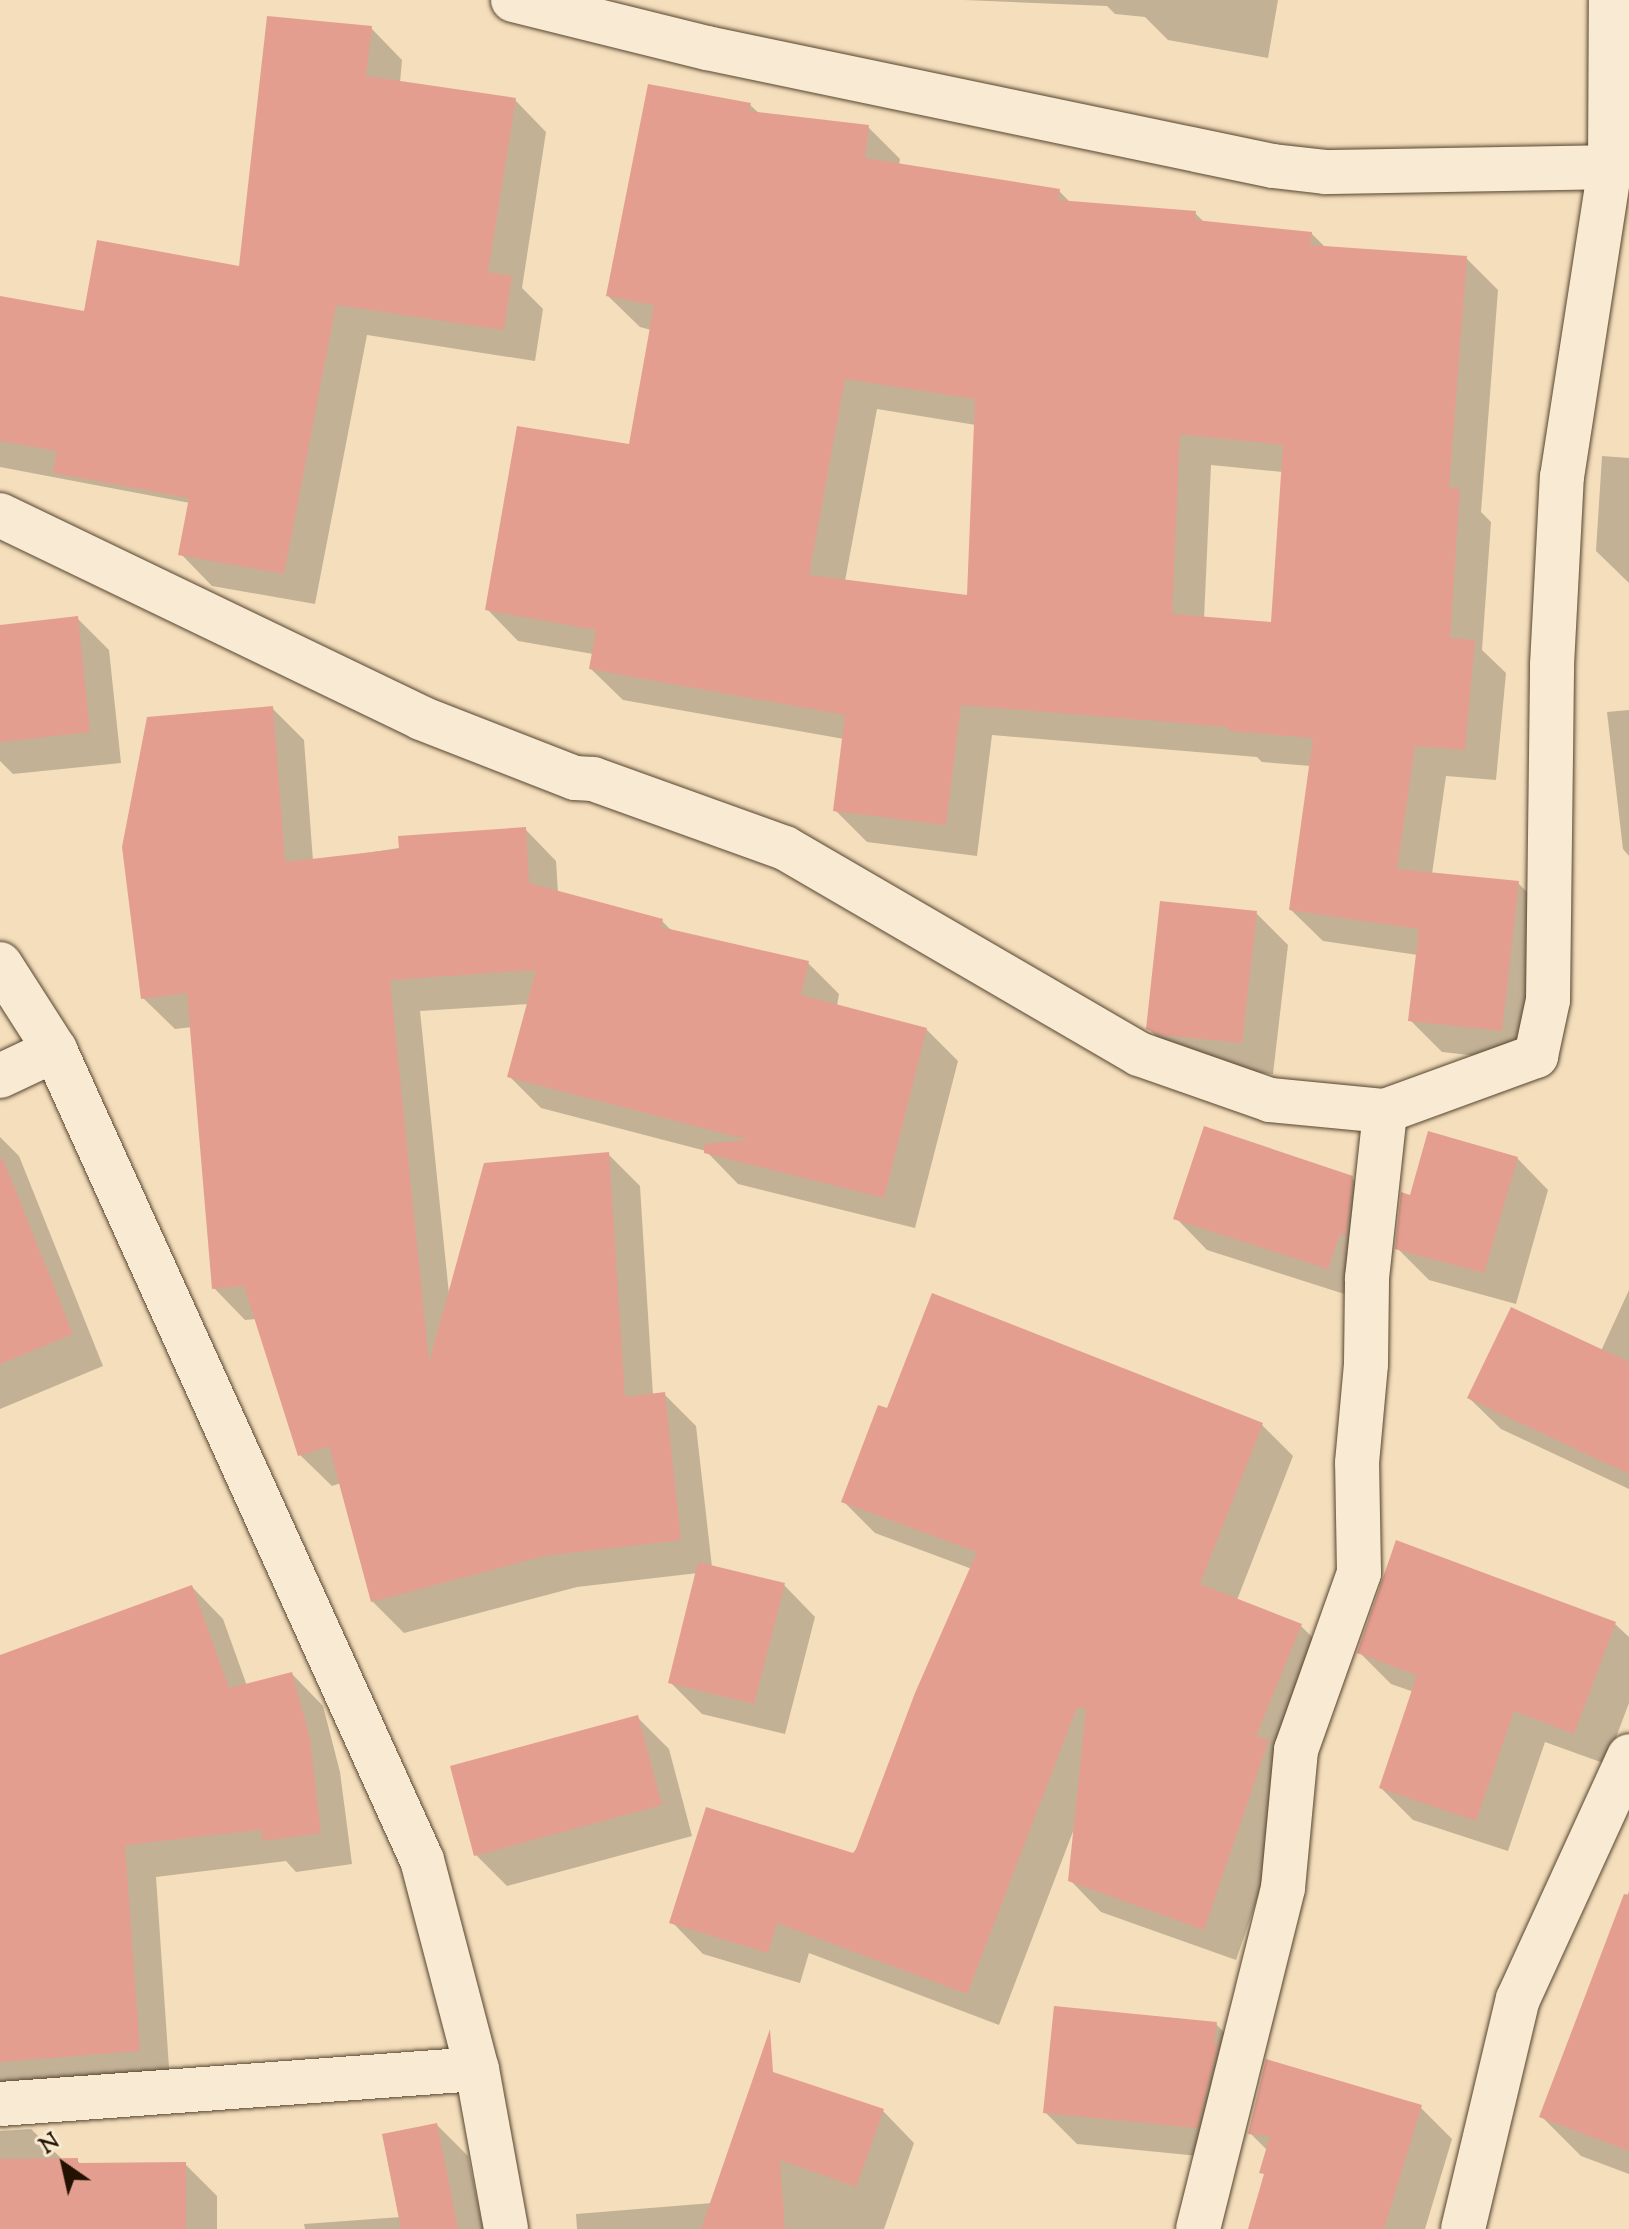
<!DOCTYPE html>
<html>
<head>
<meta charset="utf-8">
<style>
	body { margin:0 }
	#map { position:relative; width:1629px; height:2229px; overflow:hidden; background:#f4debc; font-family:"Sorts Mill Goudy",serif }
	div>[style] { position:absolute }
	.shadow>* { inset:0; background:#0003 }
	.building>* { inset:0; background:#e49e90 }
	.roads { filter:drop-shadow(0 0 2px #57452f) drop-shadow(0 0 2px #57452f) }
	.minor>* { height:44px; margin:-22px; padding:0 22px; transform-origin:22px; border-radius:22px; background:#f8ead3 }
	span { translate:-50% -50%; white-space:nowrap; text-align:center; line-height:1.15; -webkit-text-stroke:6px #f8ead3; paint-order:stroke }
	.north { position:absolute; left:24px; top:2125px; width:80px; height:80px; -webkit-text-stroke:6px #f8ead3; paint-order:stroke; rotate:326deg; font-size:22px; font-weight:700; line-height:32px; text-align:center; color:#231200 }
	.north::after { content:''; display:block; margin:auto; width:28px; height:36px; background:#231200; clip-path:polygon(50% 0,100% 100%,50% 72%,0 100%) }
</style>
</head>
<body>
<div id="map">
	<div class="shadow">
		<i style="clip-path:polygon(964px 0,1278px 0,1268px 58px,1168px 40px,1145px 17px,1115px 14px,1107px 6px)"></i>
		<i style="clip-path:polygon(371px 28px,402px 60px,400px 83px,515px 100px,546px 132px,522px 288px,543px 309px,535px 361px,367px 335px,315px 604px,212px 586px,181px 554px,190px 503px,0 467px,0 298px,85px 313px,241px 268px)"></i>
		<i style="clip-path:polygon(evenodd,750px 105px,760px 114px,868px 127px,900px 159px,899px 165px,1059px 191px,1071px 203px,1195px 213px,1205px 223px,1311px 233px,1326px 248px,1466px 258px,1498px 290px,1481px 512px,1491px 522px,1482px 650px,1506px 673px,1496px 780px,1446px 776px,1432px 874px,1518px 883px,1550px 915px,1533px 1062px,1442px 1052px,1410px 1020px,1418px 955px,1323px 941px,1291px 910px,1311px 766px,1262px 762px,1257px 757px,992px 735px,977px 856px,867px 842px,835px 810px,844px 739px,623px 700px,591px 669px,593px 654px,518px 641px,487px 609px,631px 446px,651px 330px,640px 327px,608px 296px,750px 105px,877px 409px,976px 425px,969px 597px,845px 581px,877px 409px,750px 105px,1211px 465px,1283px 472px,1273px 624px,1204px 619px,1211px 465px)"></i>
		<i style="clip-path:polygon(1602px 456px,1629px 458px,1629px 583px,1596px 551px)"></i>
		<i style="clip-path:polygon(77px 618px,109px 650px,121px 763px,13px 774px,0 761px,0 627px)"></i>
		<i style="clip-path:polygon(272px 708px,304px 740px,313px 861px,525px 829px,556px 861px,558px 893px,662px 921px,673px 932px,808px 963px,839px 994px,837px 1006px,926px 1029px,958px 1061px,915px 1228px,738px 1184px,706px 1151px,541px 1108px,509px 1076px,529px 1004px,420px 1011px,449px 1294px,608px 1154px,640px 1186px,653px 1395px,664px 1394px,696px 1426px,712px 1567px,784px 1585px,815px 1617px,785px 1734px,702px 1714px,670px 1682px,698px 1573px,577px 1587px,404px 1633px,372px 1601px,341px 1483px,332px 1486px,300px 1455px,256px 1319px,245px 1320px,214px 1288px,192px 1027px,175px 1029px,143px 998px)"></i>
		<i style="clip-path:polygon(1629px 710px,1629px 856px,1623px 849px,1607px 712px)"></i>
		<i style="clip-path:polygon(1256px 913px,1288px 945px,1273px 1074px,1194px 1066px,1180px 1060px,1148px 1028px)"></i>
		<i style="clip-path:polygon(0 1137px,19px 1156px,103px 1366px,0 1409px)"></i>
		<i style="clip-path:polygon(1517px 1158px,1548px 1190px,1516px 1304px,1429px 1280px,1397px 1248px,1411px 1197px)"></i>
		<i style="clip-path:polygon(1352px 1178px,1384px 1209px,1360px 1299px,1207px 1250px,1176px 1218px)"></i>
		<i style="clip-path:polygon(1629px 1290px,1629px 1489px,1501px 1429px,1469px 1398px,1601px 1351px)"></i>
		<i style="clip-path:polygon(888px 1410px,1262px 1425px,1293px 1456px,1237px 1600px,1301px 1626px,1333px 1658px,1300px 1774px,1236px 1960px,1101px 1912px,1070px 1880px,1074px 1829px,999px 2025px,809px 1953px,800px 1983px,703px 1954px,672px 1922px,854px 1855px,972px 1569px,875px 1533px,843px 1501px)"></i>
		<i style="clip-path:polygon(192px 1587px,223px 1619px,247px 1686px,292px 1674px,323px 1706px,340px 1772px,352px 1864px,296px 1872px,286px 1861px,156px 1877px,170px 2082px,0 2105px,0 1657px)"></i>
		<i style="clip-path:polygon(1615px 1624px,1629px 1637px,1629px 1703px,1606px 1764px,1545px 1742px,1508px 1851px,1413px 1820px,1381px 1788px,1414px 1692px,1391px 1684px,1359px 1652px)"></i>
		<i style="clip-path:polygon(637px 1717px,669px 1749px,692px 1836px,507px 1886px,476px 1855px)"></i>
		<i style="clip-path:polygon(1629px 1891px,1629px 2174px,1581px 2156px,1542px 2117px)"></i>
		<i style="clip-path:polygon(1216px 2024px,1247px 2056px,1229px 2159px,1077px 2144px,1045px 2112px)"></i>
		<i style="clip-path:polygon(758px 2069px,883px 2111px,914px 2143px,884px 2229px,577px 2229px,576px 2214px,712px 2203px)"></i>
		<i style="clip-path:polygon(1420px 2107px,1452px 2139px,1425px 2229px,1250px 2229px,1266px 2176px,1262px 2172px,1268px 2151px,1250px 2133px)"></i>
		<i style="clip-path:polygon(437px 2125px,468px 2156px,483px 2229px,305px 2229px,304px 2224px,401px 2217px)"></i>
		<i style="clip-path:polygon(31px 2129px,63px 2160px,77px 2160px,81px 2165px,185px 2164px,217px 2196px,217px 2229px,0 2229px,0 2131px)"></i>
	</div>
	<div class="building">
		<i style="clip-path:polygon(267px 16px,372px 26px,366px 76px,516px 98px,488px 272px,512px 276px,504px 330px,336px 305px,284px 574px,178px 555px,189px 498px,53px 473px,57px 451px,0 441px,0 296px,84px 311px,97px 240px,239px 266px)"></i>
		<i style="clip-path:polygon(evenodd,648px 84px,751px 103px,749px 111px,869px 125px,865px 158px,1060px 189px,1058px 200px,1196px 211px,1195px 220px,1312px 232px,1310px 245px,1467px 256px,1449px 488px,1460px 489px,1450px 638px,1475px 640px,1465px 750px,1415px 746px,1397px 869px,1519px 881px,1502px 1031px,1408px 1021px,1419px 929px,1289px 910px,1313px 738px,1228px 731px,1229px 727px,961px 705px,946px 825px,833px 811px,845px 715px,589px 669px,596px 630px,485px 610px,517px 426px,629px 444px,654px 305px,606px 296px,648px 84px,845px 379px,975px 399px,967px 595px,809px 575px,845px 379px,648px 84px,1180px 434px,1283px 445px,1271px 622px,1172px 614px,1180px 434px)"></i>
		<i style="clip-path:polygon(78px 616px,90px 732px,0 742px,0 625px)"></i>
		<i style="clip-path:polygon(273px 706px,285px 862px,399px 849px,398px 836px,526px 827px,529px 883px,663px 919px,661px 927px,809px 961px,801px 995px,927px 1028px,884px 1198px,704px 1153px,704px 1144px,749px 1140px,507px 1077px,536px 970px,390px 980px,429px 1363px,484px 1163px,609px 1152px,625px 1397px,665px 1392px,681px 1540px,544px 1556px,371px 1602px,329px 1446px,298px 1456px,244px 1286px,212px 1289px,187px 993px,141px 999px,122px 847px,147px 717px)"></i>
		<i style="clip-path:polygon(1160px 901px,1257px 911px,1242px 1043px,1161px 1035px,1146px 1029px)"></i>
		<i style="clip-path:polygon(1204px 1126px,1353px 1176px,1346px 1236px,1340px 1234px,1328px 1269px,1173px 1219px)"></i>
		<i style="clip-path:polygon(1428px 1131px,1518px 1157px,1484px 1273px,1395px 1249px,1401px 1192px,1410px 1195px)"></i>
		<i style="clip-path:polygon(0 1159px,3px 1159px,73px 1334px,0 1364px)"></i>
		<i style="clip-path:polygon(932px 1293px,1263px 1423px,1200px 1584px,1302px 1624px,1256px 1736px,1269px 1740px,1204px 1930px,1068px 1881px,1086px 1709px,1077px 1707px,967px 1994px,777px 1923px,768px 1953px,669px 1923px,706px 1807px,853px 1853px,856px 1849px,915px 1693px,977px 1552px,841px 1502px,878px 1405px,887px 1408px)"></i>
		<i style="clip-path:polygon(1511px 1307px,1629px 1362px,1629px 1474px,1467px 1398px)"></i>
		<i style="clip-path:polygon(1396px 1540px,1616px 1622px,1574px 1734px,1514px 1711px,1476px 1821px,1379px 1788px,1417px 1675px,1357px 1653px)"></i>
		<i style="clip-path:polygon(698px 1562px,785px 1583px,754px 1704px,668px 1683px)"></i>
		<i style="clip-path:polygon(192px 1585px,229px 1688px,292px 1672px,310px 1739px,321px 1833px,263px 1841px,261px 1830px,125px 1845px,140px 2051px,0 2062px,0 1655px)"></i>
		<i style="clip-path:polygon(638px 1715px,662px 1805px,474px 1856px,450px 1766px)"></i>
		<i style="clip-path:polygon(1624px 1894px,1629px 1895px,1629px 2151px,1539px 2117px)"></i>
		<i style="clip-path:polygon(1054px 2006px,1217px 2022px,1214px 2044px,1218px 2045px,1197px 2128px,1043px 2113px)"></i>
		<i style="clip-path:polygon(770px 2029px,773px 2072px,884px 2109px,856px 2187px,780px 2160px,785px 2229px,701px 2229px)"></i>
		<i style="clip-path:polygon(1266px 2059px,1422px 2105px,1384px 2229px,1248px 2229px,1264px 2174px,1259px 2173px,1270px 2136px,1248px 2134px)"></i>
		<i style="clip-path:polygon(437px 2123px,458px 2229px,401px 2229px,382px 2134px)"></i>
		<i style="clip-path:polygon(78px 2158px,78px 2163px,186px 2162px,186px 2229px,0 2229px,0 2159px)"></i>
	</div>
	<div class="roads">
		<div class="minor">
			<i style="left:513px;top:0;width:200px;rotate:13.9deg"></i>
			<i style="left:707px;top:48px;width:578px;rotate:11.78deg"></i>
			<i style="left:1273px;top:166px;width:52px;rotate:6.6deg"></i>
			<i style="left:1325px;top:172px;width:285px;rotate:-1deg"></i>
			<i style="left:0;top:515px;width:467px;rotate:25.7deg"></i>
			<i style="left:421px;top:718px;width:165px;rotate:21.3deg"></i>
			<i style="left:575px;top:778px;width:18px;rotate:3deg"></i>
			<i style="left:593px;top:779px;width:204px;rotate:19.8deg"></i>
			<i style="left:785px;top:848px;width:410px;rotate:30.2deg"></i>
			<i style="left:1139px;top:1054px;width:139px;rotate:19.3deg"></i>
			<i style="left:1270px;top:1100px;width:116px;rotate:5.5deg"></i>
			<i style="left:1385px;top:1111px;width:161px;rotate:-20deg"></i>
			<i style="left:1536px;top:1056px;width:57px;rotate:-77.9deg"></i>
			<i style="left:1548px;top:1000px;width:335px;rotate:-89.3deg"></i>
			<i style="left:1552px;top:665px;width:188px;rotate:-87deg"></i>
			<i style="left:1562px;top:477px;width:314px;rotate:-81.2deg"></i>
			<i style="left:1610px;top:167px;width:167px;rotate:-89.7deg"></i>
			<i style="left:0;top:964px;width:102px;rotate:57.4deg"></i>
			<i style="left:55px;top:1050px;width:889px;rotate:65.63deg"></i>
			<i style="left:422px;top:1860px;width:216px;rotate:75.3deg"></i>
			<i style="left:477px;top:2069px;width:163px;rotate:79.7deg"></i>
			<i style="left:0;top:1076px;width:61px;rotate:-25.3deg"></i>
			<i style="left:0;top:2104px;width:478px;rotate:-4.2deg"></i>
			<i style="left:1198px;top:2229px;width:351px;rotate:-76deg"></i>
			<i style="left:1283px;top:1888px;width:139px;rotate:-84.6deg"></i>
			<i style="left:1296px;top:1750px;width:188px;rotate:-70.4deg"></i>
			<i style="left:1359px;top:1573px;width:110px;rotate:-91deg"></i>
			<i style="left:1357px;top:1463px;width:99px;rotate:-84.8deg"></i>
			<i style="left:1366px;top:1364px;width:86px;rotate:-89.3deg"></i>
			<i style="left:1367px;top:1278px;width:168px;rotate:-83.8deg"></i>
			<i style="left:1463px;top:2229px;width:236px;rotate:-76.6deg"></i>
			<i style="left:1518px;top:1999px;width:267px;rotate:-65.4deg"></i>
		</div>
	</div>
	<div class="north">N</div>
</div>
</body>
</html>
